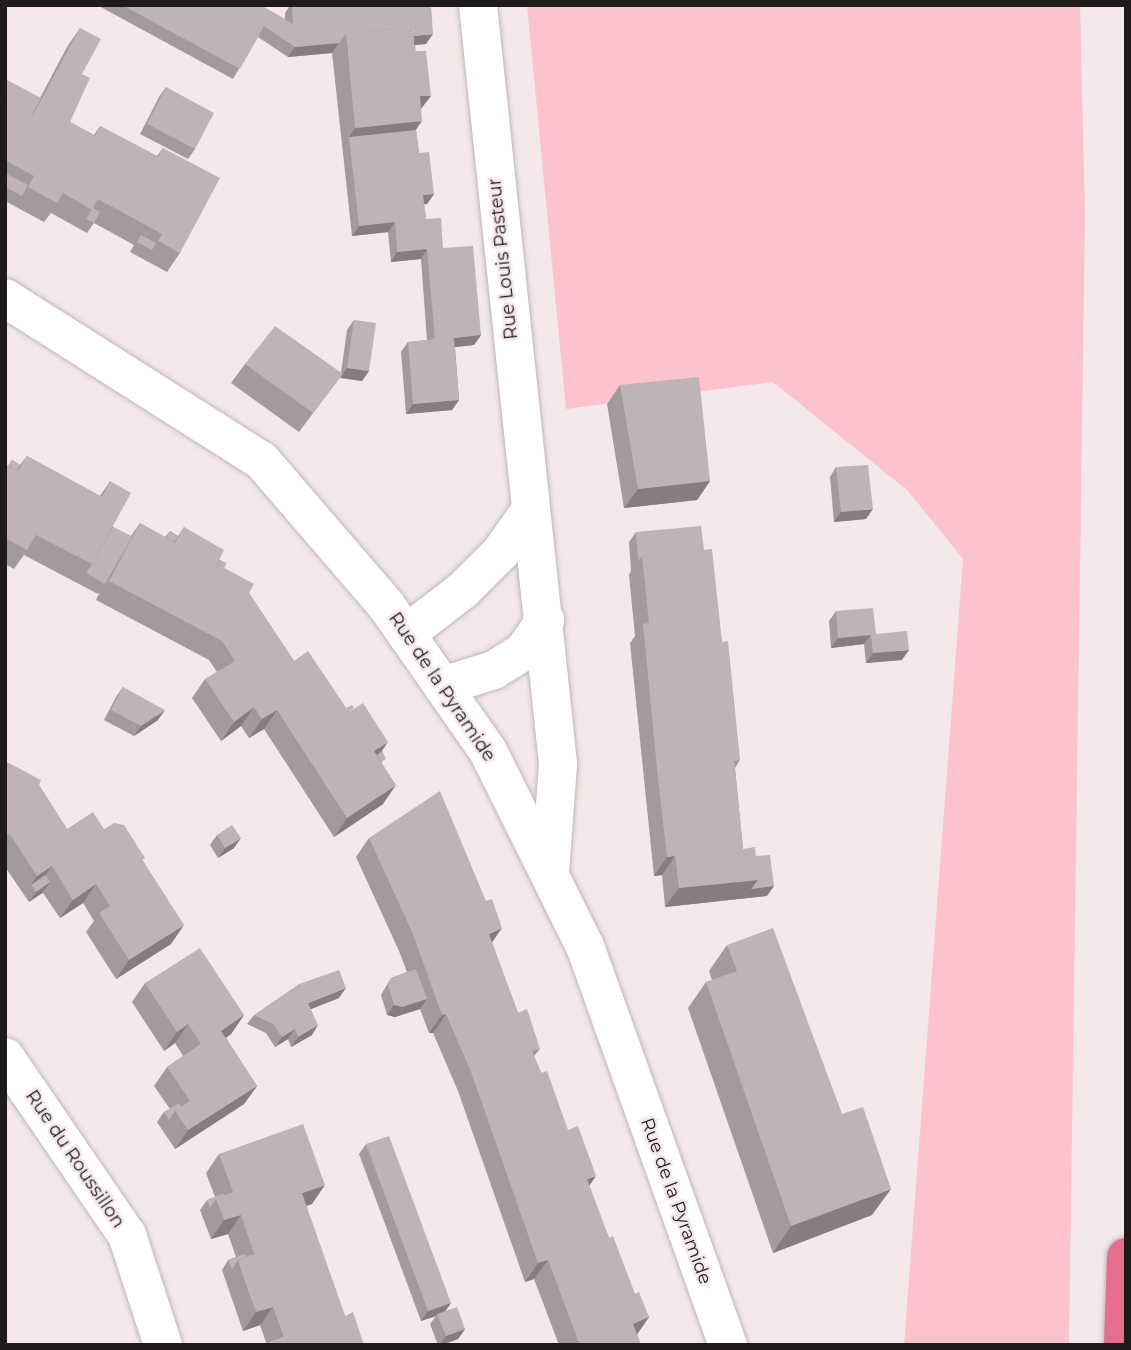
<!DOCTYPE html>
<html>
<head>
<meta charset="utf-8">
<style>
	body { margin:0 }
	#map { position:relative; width:1131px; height:1350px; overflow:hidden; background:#f4e8ea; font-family:Montserrat,sans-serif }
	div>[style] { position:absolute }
	.green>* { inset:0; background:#fcc2ce }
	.roads { filter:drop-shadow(0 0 2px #c1b6b7) drop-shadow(0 0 2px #c1b6b7) }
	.street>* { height:38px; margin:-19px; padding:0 19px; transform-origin:19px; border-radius:19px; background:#fff }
	.highway>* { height:38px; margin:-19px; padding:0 19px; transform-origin:19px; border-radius:19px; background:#e56e8d }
	.wall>* { inset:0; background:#a39a9c }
	.shaded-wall>* { inset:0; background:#857d7f }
	.building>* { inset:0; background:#beb3b5 }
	span { translate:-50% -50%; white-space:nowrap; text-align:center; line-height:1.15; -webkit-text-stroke:5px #f4e8ea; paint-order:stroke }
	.street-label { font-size:18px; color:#1f1b1b }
	.frame { position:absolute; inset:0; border:7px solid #1f1b1b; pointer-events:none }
</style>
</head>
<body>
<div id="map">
	<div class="green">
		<i style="clip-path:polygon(527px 5px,1080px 5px,1085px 216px,1069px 1345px,904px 1345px,963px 559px,908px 491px,773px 382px,566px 409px)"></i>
	</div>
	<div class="roads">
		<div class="street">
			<i style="left:478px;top:5px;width:763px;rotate:83.98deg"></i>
			<i style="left:558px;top:764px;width:110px;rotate:94.2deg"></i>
			<i style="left:5px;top:298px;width:304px;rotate:32.4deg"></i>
			<i style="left:262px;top:461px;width:190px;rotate:49.3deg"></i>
			<i style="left:386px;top:605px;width:178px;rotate:55.1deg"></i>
			<i style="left:488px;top:751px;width:218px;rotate:63.6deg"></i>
			<i style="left:585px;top:946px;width:424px;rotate:70.3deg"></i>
			<i style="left:406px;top:634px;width:72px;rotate:-37.7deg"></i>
			<i style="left:463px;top:590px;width:54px;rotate:-45deg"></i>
			<i style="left:501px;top:552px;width:49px;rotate:-55deg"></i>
			<i style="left:443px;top:686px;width:53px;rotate:-17.4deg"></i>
			<i style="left:494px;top:670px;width:34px;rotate:-32deg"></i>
			<i style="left:523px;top:652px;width:39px;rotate:-55deg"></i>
			<i style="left:5px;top:1057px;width:216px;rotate:55.6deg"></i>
			<i style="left:127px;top:1235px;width:116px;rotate:71.9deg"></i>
		</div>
		<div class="highway">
			<i style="left:1123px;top:1345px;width:88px;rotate:-88deg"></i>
		</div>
	</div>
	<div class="wall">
		<i style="clip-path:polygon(97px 5px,260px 5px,285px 19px,285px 13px,290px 5px,384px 5px,385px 7px,426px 44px,415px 45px,421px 109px,416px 130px,419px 153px,434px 194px,427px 204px,424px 204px,426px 219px,443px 248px,481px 335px,474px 345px,455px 347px,459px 400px,452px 410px,406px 414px,401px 352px,408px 342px,427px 340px,421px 259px,391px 262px,388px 232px,352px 236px,332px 53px,288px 57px,258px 37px,233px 79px)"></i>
		<i style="clip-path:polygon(80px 28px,82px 74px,70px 122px,94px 135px,100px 126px,157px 156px,163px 148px,180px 253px,167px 272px,130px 252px,134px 245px,94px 223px,87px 233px,51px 213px,44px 222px,5px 201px,5px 79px,40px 98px,67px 47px)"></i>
		<i style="clip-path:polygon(166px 87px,195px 149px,188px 159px,140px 134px,159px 97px)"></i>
		<i style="clip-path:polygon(354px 320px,369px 371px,362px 381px,340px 377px,299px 432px,231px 383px,245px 364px,341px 373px,347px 330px)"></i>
		<i style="clip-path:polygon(620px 385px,710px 481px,697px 500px,624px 508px,607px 404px)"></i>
		<i style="clip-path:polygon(27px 456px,100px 496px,110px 481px,113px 527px,131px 536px,140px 523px,165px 537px,170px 531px,178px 536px,184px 527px,220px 560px,224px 568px,249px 593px,294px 661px,346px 708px,382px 751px,383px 804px,334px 837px,264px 729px,249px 738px,241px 726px,221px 741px,192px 698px,205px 679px,217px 672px,209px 660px,96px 600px,100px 592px,98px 594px,24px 555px,14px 569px,5px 564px,5px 464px,8px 466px,12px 460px,20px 465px)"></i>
		<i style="clip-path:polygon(836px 467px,866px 519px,834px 522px,830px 477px)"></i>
		<i style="clip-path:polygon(636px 532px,704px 550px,722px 642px,740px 760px,735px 768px,743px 849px,755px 856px,767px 896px,665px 907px,662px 875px,654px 876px,630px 643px,635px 636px,629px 575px,631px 571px,629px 542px)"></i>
		<i style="clip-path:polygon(836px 611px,876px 634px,902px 660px,866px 663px,864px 644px,831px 648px,829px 621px)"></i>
		<i style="clip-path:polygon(123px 687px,158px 720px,134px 736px,104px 720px,116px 697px)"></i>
		<i style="clip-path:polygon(5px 761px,39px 785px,67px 829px,104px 829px,143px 861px,171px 944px,116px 979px,86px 932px,94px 921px,83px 903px,60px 918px,43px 893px,29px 902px,5px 867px)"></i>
		<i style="clip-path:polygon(217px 835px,234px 848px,218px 858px,210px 845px)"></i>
		<i style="clip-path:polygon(369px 838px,492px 943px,518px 1013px,540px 1049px,534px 1056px,589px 1186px,609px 1238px,635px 1294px,649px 1317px,637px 1334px,641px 1345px,559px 1345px,534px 1279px,525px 1282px,458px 1091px,433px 1033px,429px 1033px,420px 1009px,395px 1017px,387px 1015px,381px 995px,391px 978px,407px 972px,399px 951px,356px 857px)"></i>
		<i style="clip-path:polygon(727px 945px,872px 1215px,773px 1253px,688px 1008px,706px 982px,712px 980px,709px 971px)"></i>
		<i style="clip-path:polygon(145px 983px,244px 1015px,231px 1034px,226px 1038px,257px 1086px,244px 1104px,175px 1149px,157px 1122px,164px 1112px,170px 1109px,154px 1086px,167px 1067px,183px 1056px,175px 1043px,164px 1051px,132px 1002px)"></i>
		<i style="clip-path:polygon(339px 998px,311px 1009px,312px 1035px,291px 1047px,288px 1039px,275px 1047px,266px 1033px,247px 1024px,254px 1015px)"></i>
		<i style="clip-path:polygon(366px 1144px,451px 1303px,445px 1311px,465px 1329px,458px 1339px,443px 1345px,438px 1345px,430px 1324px,436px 1316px,421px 1321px,359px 1154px)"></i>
		<i style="clip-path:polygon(219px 1154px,312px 1204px,306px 1206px,345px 1316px,364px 1345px,267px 1345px,260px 1325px,243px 1331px,222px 1270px,228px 1260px,236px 1257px,228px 1234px,211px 1239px,200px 1210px,207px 1200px,215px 1197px,206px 1173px)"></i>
	</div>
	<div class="shaded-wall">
		<i style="clip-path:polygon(433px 34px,426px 44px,347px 52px,347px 42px)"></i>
		<i style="clip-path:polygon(339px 43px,332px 53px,288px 57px,295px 47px)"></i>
		<i style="clip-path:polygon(420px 96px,431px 96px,417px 114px)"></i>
		<i style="clip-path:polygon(422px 121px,409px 140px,349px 137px,355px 128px)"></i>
		<i style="clip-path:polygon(434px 194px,427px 204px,416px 205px,423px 195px)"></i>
		<i style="clip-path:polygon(395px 222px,388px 232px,352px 236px,359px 226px)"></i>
		<i style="clip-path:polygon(427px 249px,421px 259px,391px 262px,397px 252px)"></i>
		<i style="clip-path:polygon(481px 335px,474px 345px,447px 348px,454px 338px)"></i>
		<i style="clip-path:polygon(347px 368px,369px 371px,362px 381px,340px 378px)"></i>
		<i style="clip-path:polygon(459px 400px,452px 410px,406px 414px,413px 404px)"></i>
		<i style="clip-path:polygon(710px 481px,697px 500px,624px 508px,638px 489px)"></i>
		<i style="clip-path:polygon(873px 509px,866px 519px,834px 522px,841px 512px)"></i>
		<i style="clip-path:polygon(871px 635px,864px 644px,831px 648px,838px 638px)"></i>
		<i style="clip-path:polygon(909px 650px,902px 660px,866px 663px,873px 653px)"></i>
		<i style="clip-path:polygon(254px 707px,241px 726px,221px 741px,234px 722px)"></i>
		<i style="clip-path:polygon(165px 710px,158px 720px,134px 736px,141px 726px)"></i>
		<i style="clip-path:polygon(277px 710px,264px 729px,249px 738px,262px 719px)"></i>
		<i style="clip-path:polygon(388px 742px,375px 761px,374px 751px)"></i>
		<i style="clip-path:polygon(396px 785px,383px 804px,334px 837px,347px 818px)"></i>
		<i style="clip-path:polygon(241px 838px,234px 848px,218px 858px,225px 848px)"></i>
		<i style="clip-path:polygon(675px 856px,662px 875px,654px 876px,667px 857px)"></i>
		<i style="clip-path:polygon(52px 866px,38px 885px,31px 885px,37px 876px)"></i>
		<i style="clip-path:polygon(758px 880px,774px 886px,767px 896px,665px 907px,679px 888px)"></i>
		<i style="clip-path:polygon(50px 882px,43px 892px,29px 902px,36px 892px)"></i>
		<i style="clip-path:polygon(96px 884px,83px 903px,60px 918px,73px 900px)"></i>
		<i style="clip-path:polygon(184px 925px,171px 944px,116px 979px,129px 960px)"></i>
		<i style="clip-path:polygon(502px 928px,489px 947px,489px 934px)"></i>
		<i style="clip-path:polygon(346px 988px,339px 998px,301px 1013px,308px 1003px)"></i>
		<i style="clip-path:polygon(427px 999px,420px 1009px,395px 1017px,387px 1015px,394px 1005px)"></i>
		<i style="clip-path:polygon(446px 1014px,433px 1033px,429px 1033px,442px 1015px)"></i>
		<i style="clip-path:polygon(244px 1015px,231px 1034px,208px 1050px,221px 1031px)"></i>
		<i style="clip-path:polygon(188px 1024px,175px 1043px,164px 1051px,177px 1032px)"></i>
		<i style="clip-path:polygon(318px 1025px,312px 1035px,291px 1047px,298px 1037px)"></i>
		<i style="clip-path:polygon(295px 1029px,288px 1039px,275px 1047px,282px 1037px)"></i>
		<i style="clip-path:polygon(257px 1086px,244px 1104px,175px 1149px,188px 1130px)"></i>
		<i style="clip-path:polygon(596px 1176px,583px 1195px,587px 1179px)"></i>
		<i style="clip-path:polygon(325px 1185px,312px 1204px,288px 1212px,302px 1193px)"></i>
		<i style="clip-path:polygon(891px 1189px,872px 1215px,773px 1253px,791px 1226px)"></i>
		<i style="clip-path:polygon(241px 1215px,228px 1234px,211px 1239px,224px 1220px)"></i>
		<i style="clip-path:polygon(548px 1260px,534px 1279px,525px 1282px,538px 1263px)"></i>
		<i style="clip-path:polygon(451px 1303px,444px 1313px,437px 1314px,436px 1316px,421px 1321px,428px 1311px)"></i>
		<i style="clip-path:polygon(273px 1307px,260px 1325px,243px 1331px,256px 1312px)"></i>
		<i style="clip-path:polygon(649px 1317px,636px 1336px,633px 1324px)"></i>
		<i style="clip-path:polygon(465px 1329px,458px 1339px,440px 1345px,446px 1336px)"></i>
	</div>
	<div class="building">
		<i style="clip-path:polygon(122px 5px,260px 5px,293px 24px,292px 5px,384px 5px,385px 7px,431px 5px,433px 34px,414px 36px,413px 27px,346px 34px,339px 43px,295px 47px,264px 26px,240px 69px)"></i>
		<i style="clip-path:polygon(413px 27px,415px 51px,426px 51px,431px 96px,420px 96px,422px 121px,355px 128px,346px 34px)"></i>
		<i style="clip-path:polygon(80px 28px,101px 39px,82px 74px,90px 78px,70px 122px,95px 136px,100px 126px,158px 157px,163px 148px,220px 178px,180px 253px,158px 241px,162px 234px,98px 199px,92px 210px,63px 193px,57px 203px,28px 187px,34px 176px,7px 161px,5px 165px,5px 100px,33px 115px)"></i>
		<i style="clip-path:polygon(5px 79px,41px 98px,32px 115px,5px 100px)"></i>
		<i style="clip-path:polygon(166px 87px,214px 113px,195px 149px,147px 124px)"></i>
		<i style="clip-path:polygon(416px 130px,419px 153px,429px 152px,434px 194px,423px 195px,426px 219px,441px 218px,443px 248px,473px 246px,481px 335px,454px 338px,459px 400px,413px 404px,408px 342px,435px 339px,427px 249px,397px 252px,395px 222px,359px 226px,349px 137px)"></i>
		<i style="clip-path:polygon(5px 173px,28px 185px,22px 196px,5px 187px)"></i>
		<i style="clip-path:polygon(93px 208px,100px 212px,94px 223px,86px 219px)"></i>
		<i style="clip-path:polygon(141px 235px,156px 243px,152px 250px,137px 242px)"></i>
		<i style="clip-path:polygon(354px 320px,376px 323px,369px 371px,347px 368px)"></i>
		<i style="clip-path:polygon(275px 326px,343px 374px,313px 413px,245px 364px)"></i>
		<i style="clip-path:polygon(699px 377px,710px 481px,638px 489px,620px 385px)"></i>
		<i style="clip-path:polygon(27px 456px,102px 497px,110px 481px,131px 493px,92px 564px,36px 535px,27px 550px,5px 538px,5px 464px,18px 471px)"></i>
		<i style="clip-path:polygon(12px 460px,20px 465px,17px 471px,9px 466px)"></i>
		<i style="clip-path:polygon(868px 465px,873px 509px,841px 512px,836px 467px)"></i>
		<i style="clip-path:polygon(140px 523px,175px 543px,184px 527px,224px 550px,217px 564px,254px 584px,249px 593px,294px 661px,308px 651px,349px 712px,363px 703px,388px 742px,374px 751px,396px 785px,347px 818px,277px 710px,262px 719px,254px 707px,234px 722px,205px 679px,235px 661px,222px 641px,109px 581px)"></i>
		<i style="clip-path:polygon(701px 526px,704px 550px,642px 556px,638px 561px,636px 532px)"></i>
		<i style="clip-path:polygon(113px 527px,132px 537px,105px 584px,86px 573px,92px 564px)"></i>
		<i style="clip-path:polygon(170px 531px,178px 536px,174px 542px,166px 538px)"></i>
		<i style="clip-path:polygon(712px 549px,722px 642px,728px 641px,740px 760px,734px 761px,743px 849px,755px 847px,758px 880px,679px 888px,675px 856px,667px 857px,657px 769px,643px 624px,649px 623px,642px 556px)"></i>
		<i style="clip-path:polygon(220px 560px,227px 563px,224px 568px,217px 564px)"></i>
		<i style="clip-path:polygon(873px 608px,876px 634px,907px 631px,909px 650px,873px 653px,871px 635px,838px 638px,836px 611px)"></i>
		<i style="clip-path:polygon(123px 687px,165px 710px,141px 726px,111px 710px)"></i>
		<i style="clip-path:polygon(352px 705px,354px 708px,349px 712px,346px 708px)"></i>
		<i style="clip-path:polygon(382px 751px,386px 759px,381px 762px,377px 755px)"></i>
		<i style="clip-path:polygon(5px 761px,41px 780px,39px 785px,67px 829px,93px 812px,127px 865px,140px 856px,184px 925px,129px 960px,99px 913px,110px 906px,96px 884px,73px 900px,52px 866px,37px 876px,11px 836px,5px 833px)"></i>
		<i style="clip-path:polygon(440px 791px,486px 901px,492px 899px,502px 928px,489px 934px,518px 1013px,527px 1009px,540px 1049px,532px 1051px,541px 1073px,547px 1071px,568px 1130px,578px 1126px,596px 1176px,587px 1179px,609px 1238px,613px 1236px,635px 1294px,639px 1292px,649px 1317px,633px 1324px,641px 1345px,575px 1345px,579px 1343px,548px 1260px,538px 1263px,471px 1072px,446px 1014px,442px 1015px,412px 932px,369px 838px)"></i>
		<i style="clip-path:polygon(114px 823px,124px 825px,145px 858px,142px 860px,140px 856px,127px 865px,104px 829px)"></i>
		<i style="clip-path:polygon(232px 825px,241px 838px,225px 848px,217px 835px)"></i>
		<i style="clip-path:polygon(770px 855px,774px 886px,751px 889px,758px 880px,755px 856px)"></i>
		<i style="clip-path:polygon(45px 875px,50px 882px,36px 892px,31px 885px)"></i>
		<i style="clip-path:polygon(773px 928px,842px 1114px,863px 1107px,891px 1189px,791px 1226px,706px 982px,737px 971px,727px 945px)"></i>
		<i style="clip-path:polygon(200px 948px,244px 1015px,221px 1031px,257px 1086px,188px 1130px,175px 1111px,190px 1101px,167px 1067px,201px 1044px,188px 1024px,177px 1032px,145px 983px)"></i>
		<i style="clip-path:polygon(416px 969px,427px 999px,402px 1007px,394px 1005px,388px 985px,391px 978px)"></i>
		<i style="clip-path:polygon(339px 970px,346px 988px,308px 1003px,318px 1025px,298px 1037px,295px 1029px,282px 1037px,273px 1024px,254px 1015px,299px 984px)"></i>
		<i style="clip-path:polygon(179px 1103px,182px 1107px,175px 1111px,169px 1120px,164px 1112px)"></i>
		<i style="clip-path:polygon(303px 1124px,325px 1185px,302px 1193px,345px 1316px,353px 1312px,364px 1345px,269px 1345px,268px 1342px,284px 1337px,273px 1307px,256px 1312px,245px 1282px,238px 1260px,254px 1254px,241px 1215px,224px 1220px,216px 1199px,233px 1192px,219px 1154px)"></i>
		<i style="clip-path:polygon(389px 1136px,451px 1303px,428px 1311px,366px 1144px)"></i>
		<i style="clip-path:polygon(224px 1193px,225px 1196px,216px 1199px,210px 1208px,207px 1200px)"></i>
		<i style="clip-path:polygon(245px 1254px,246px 1257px,238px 1260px,232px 1269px,228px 1260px)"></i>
		<i style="clip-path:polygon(457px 1307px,465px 1329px,446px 1336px,437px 1314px)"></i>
	</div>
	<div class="street-label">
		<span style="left:503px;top:259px;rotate:-96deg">Rue Louis Pasteur</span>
		<span style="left:442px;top:687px;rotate:56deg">Rue de la Pyramide</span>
		<span style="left:75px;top:1159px;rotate:56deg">Rue du Roussillon</span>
		<span style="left:676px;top:1201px;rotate:70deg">Rue de la Pyramide</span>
	</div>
	<div class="frame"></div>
</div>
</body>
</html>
